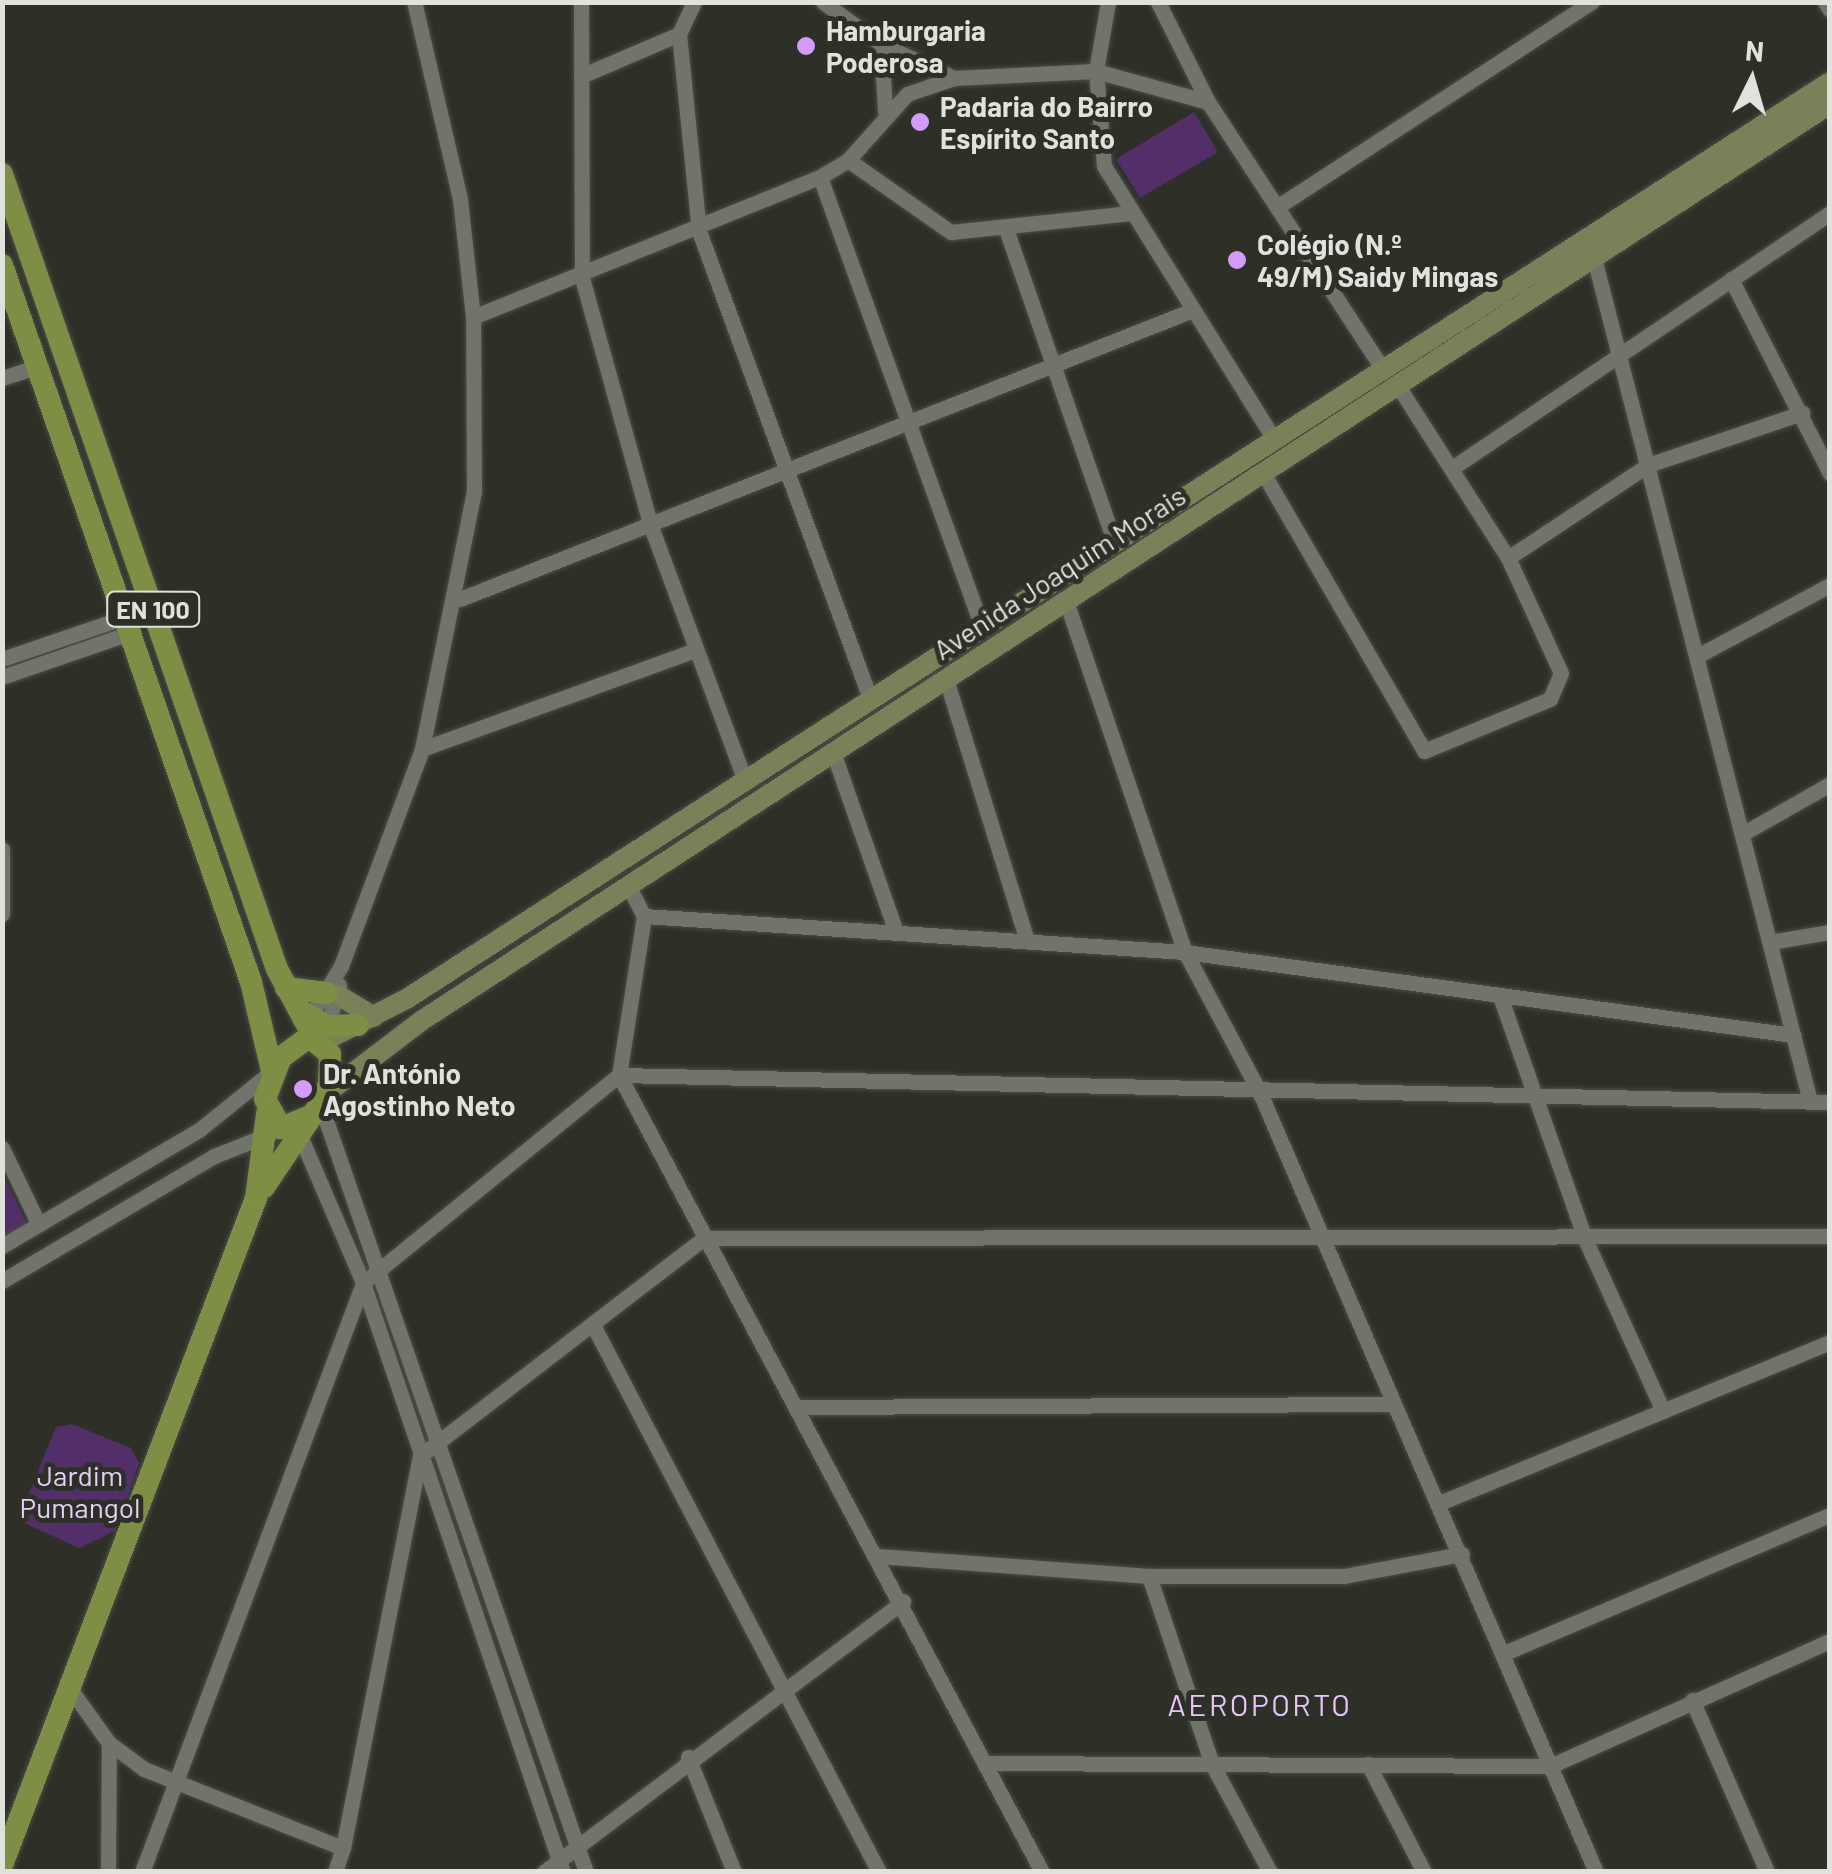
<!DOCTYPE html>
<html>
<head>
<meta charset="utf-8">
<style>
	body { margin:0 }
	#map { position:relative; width:1832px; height:1874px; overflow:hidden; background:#2e3028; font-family:Barlow,sans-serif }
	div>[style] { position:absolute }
	.green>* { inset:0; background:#522f68 }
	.roads { filter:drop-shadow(0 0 2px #4b4d46) drop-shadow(0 0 2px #4b4d46) }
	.street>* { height:15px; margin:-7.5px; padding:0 7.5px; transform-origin:7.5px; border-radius:7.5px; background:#71746a }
	.secondary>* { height:20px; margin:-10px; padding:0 10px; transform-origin:10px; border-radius:10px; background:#788157 }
	.primary>* { height:22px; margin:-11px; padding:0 11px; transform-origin:11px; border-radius:11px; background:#7f8e45 }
	.dots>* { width:28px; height:28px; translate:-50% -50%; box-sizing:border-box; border:5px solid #2e3028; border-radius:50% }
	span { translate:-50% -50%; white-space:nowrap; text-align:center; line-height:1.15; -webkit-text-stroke:10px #2e3028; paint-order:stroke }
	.shield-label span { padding:2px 8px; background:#2e3028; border:2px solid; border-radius:8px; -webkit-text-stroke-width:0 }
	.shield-label { font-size:25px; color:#e0e2dc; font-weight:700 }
	.poi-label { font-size:28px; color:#e0e2dc; font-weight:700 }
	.left { translate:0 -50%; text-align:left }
	.street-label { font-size:28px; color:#e0e2dc }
	.park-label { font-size:28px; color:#e7cef8 }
	.neighbourhood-label { font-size:30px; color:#e5c5fa; letter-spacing:2.5px }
	.frame { position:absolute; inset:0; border:5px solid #e0e2dc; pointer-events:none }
	.north { position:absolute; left:1702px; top:30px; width:100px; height:100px; -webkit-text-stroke:8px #2e3028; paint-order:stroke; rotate:5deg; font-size:28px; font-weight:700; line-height:40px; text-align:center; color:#e0e2dc }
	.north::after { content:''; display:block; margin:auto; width:35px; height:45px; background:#e0e2dc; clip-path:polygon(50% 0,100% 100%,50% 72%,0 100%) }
</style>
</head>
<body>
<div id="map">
	<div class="green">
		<i style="clip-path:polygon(1194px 112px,1218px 152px,1140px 198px,1116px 159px)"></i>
		<i style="clip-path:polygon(2px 1173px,27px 1224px,2px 1239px)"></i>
		<i style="clip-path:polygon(72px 1424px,131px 1448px,139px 1463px,115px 1531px,79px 1548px,18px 1520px,56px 1427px)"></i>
	</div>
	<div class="roads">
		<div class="street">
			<i style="left:581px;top:2px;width:276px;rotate:89.8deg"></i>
			<i style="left:582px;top:278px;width:255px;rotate:74.5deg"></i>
			<i style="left:650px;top:524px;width:271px;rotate:69.7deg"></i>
			<i style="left:823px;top:2px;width:72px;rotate:35.9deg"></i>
			<i style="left:1108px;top:2px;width:70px;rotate:99.9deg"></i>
			<i style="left:1096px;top:71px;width:95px;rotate:85.2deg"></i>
			<i style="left:1104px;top:166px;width:324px;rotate:58.1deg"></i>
			<i style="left:1158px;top:2px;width:112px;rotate:63.4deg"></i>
			<i style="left:1208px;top:102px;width:321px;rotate:56.8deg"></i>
			<i style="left:1825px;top:2px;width:9px;rotate:58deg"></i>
			<i style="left:679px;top:34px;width:198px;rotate:84.2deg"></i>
			<i style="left:699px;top:231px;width:498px;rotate:69.9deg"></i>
			<i style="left:581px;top:76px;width:107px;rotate:-23.2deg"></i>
			<i style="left:679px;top:34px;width:35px;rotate:-65deg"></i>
			<i style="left:885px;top:111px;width:67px;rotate:-93.4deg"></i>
			<i style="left:881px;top:44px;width:81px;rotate:25deg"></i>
			<i style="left:954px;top:78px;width:142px;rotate:-2.8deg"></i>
			<i style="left:1096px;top:71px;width:116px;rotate:15.5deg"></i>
			<i style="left:848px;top:160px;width:126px;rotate:35deg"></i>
			<i style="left:951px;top:232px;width:181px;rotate:-6deg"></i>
			<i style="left:820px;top:177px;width:479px;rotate:70.2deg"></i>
			<i style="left:1277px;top:207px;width:376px;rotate:-33.1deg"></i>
			<i style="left:1006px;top:229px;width:332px;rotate:70.9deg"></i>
			<i style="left:1594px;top:258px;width:870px;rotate:75.63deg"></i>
			<i style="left:1731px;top:279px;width:218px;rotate:63deg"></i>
			<i style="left:473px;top:317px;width:374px;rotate:-22deg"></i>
			<i style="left:820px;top:177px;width:33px;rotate:-31deg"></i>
			<i style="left:848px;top:160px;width:89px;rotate:-48.2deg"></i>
			<i style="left:907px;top:94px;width:50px;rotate:-18.8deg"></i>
			<i style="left:2px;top:378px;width:39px;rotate:-18deg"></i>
			<i style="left:1452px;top:468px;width:456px;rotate:-34deg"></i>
			<i style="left:1262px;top:471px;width:323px;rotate:59.9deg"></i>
			<i style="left:1424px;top:751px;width:136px;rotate:-22.4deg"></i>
			<i style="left:1550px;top:699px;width:28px;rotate:-67deg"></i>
			<i style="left:1561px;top:673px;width:127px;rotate:-114.7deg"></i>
			<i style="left:1508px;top:558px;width:208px;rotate:-122.6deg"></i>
			<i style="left:1508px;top:558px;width:168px;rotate:-33.6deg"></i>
			<i style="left:1648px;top:465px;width:163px;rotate:-18.7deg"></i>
			<i style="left:460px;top:599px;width:788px;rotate:-21.52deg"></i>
			<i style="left:1066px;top:601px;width:371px;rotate:71.3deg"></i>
			<i style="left:1185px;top:952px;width:160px;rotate:62deg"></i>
			<i style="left:1260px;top:1093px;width:848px;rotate:66.67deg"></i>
			<i style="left:1697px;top:656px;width:151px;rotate:-28.1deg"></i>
			<i style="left:2px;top:659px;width:133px;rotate:-18.8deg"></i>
			<i style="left:2px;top:677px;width:139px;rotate:-19deg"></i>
			<i style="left:946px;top:679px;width:274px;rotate:72.8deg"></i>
			<i style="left:422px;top:749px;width:287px;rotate:-19.9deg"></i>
			<i style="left:833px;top:752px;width:191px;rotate:70.7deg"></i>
			<i style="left:1742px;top:834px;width:101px;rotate:-29.6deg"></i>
			<i style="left:2px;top:849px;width:65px;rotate:90deg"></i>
			<i style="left:628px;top:885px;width:35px;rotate:63deg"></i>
			<i style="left:644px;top:916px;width:161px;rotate:98.9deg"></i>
			<i style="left:619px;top:1075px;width:902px;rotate:62.04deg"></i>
			<i style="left:644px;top:916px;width:542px;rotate:3.81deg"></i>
			<i style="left:1185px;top:952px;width:614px;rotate:7.77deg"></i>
			<i style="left:1770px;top:942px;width:61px;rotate:-9.5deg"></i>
			<i style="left:1500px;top:996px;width:257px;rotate:70.7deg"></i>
			<i style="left:1585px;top:1239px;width:189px;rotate:65.6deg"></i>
			<i style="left:307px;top:1022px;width:66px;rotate:-58.7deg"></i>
			<i style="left:341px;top:966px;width:232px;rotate:-69.5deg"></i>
			<i style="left:422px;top:749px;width:262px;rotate:-78.6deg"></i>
			<i style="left:474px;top:492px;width:175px;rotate:-90.3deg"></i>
			<i style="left:473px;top:317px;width:119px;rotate:-96.3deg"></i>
			<i style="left:460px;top:199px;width:202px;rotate:-103.1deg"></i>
			<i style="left:325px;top:1035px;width:52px;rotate:-74.4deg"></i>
			<i style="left:320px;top:1103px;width:814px;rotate:70.92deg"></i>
			<i style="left:298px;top:1131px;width:165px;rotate:66.8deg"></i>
			<i style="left:363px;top:1283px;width:622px;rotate:71.24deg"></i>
			<i style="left:2px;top:1148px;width:85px;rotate:64.3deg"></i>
			<i style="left:2px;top:1246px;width:229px;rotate:-30.5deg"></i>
			<i style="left:199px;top:1130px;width:92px;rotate:-38.9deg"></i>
			<i style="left:2px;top:1281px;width:246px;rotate:-30.5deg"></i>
			<i style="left:214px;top:1156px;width:60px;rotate:-21.4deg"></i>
			<i style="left:594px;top:1327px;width:615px;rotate:62.39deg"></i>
			<i style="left:796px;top:1407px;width:598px;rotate:-0.29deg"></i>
			<i style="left:1437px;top:1504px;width:425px;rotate:-22.4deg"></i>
			<i style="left:878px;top:1556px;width:272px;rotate:4.2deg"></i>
			<i style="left:1149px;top:1576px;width:195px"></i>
			<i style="left:1344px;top:1576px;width:120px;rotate:-10.6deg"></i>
			<i style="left:1149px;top:1576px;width:198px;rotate:71.5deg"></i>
			<i style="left:1212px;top:1764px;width:123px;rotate:61.8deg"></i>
			<i style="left:1502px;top:1654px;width:356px;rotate:-23deg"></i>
			<i style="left:71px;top:1690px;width:65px;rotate:54.4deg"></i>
			<i style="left:109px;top:1743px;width:44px;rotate:36.6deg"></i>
			<i style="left:144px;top:1769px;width:214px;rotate:21.7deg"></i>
			<i style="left:343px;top:1848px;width:399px;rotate:-78.9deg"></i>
			<i style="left:420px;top:1456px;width:358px;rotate:-37.5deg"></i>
			<i style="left:704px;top:1238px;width:1126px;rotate:-0.1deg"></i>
			<i style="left:1692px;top:1700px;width:188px;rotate:66.4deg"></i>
			<i style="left:688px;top:1757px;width:124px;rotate:68.2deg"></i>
			<i style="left:990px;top:1763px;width:560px;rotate:0.31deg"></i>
			<i style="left:1550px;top:1766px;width:307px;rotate:-24.1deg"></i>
			<i style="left:1368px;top:1764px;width:122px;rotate:62.6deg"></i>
			<i style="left:108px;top:1872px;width:129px;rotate:-89.6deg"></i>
			<i style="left:142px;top:1872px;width:629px;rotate:-69.43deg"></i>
			<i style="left:363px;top:1283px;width:330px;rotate:-39.1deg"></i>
			<i style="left:619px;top:1075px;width:1211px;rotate:1.28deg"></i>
			<i style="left:335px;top:1872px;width:25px;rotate:-72deg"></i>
			<i style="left:544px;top:1872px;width:450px;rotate:-37deg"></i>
		</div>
		<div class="secondary">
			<i style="left:338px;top:995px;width:42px;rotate:31.4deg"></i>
			<i style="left:322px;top:1042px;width:97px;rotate:-27.1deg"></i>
			<i style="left:408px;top:998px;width:1691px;rotate:-32.79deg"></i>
			<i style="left:324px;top:1095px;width:122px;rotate:-37.3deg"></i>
			<i style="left:421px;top:1021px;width:1681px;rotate:-33.06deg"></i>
		</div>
		<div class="primary">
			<i style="left:2px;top:174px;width:841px;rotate:70.92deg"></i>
			<i style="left:277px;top:969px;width:78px;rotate:61.8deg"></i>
			<i style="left:2px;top:265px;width:759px;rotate:70.85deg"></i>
			<i style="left:251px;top:982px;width:91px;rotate:76.7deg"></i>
			<i style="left:286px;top:988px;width:41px;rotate:7deg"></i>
			<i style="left:301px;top:1011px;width:30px;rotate:30deg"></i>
			<i style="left:327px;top:1026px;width:31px;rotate:-2deg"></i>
			<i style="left:264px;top:1187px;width:93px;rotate:-56deg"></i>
			<i style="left:316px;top:1110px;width:29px;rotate:-63deg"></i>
			<i style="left:329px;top:1084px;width:30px;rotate:-88deg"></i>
			<i style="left:330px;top:1054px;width:27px;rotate:-141deg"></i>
			<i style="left:309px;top:1037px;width:34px;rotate:144deg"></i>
			<i style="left:281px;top:1057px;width:45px;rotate:110.9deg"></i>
			<i style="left:265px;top:1099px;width:33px;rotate:61deg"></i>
			<i style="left:281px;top:1128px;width:32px;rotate:-22deg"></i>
			<i style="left:2px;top:1865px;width:714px;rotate:-69.15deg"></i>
			<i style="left:256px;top:1198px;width:85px;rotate:-82.5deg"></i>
		</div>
	</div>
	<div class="dots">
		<i style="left:806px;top:46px;background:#d59bfa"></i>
		<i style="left:920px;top:122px;background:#d59bfa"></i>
		<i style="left:1237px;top:260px;background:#d59bfa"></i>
		<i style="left:303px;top:1089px;background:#d59bfa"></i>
	</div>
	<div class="shield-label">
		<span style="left:153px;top:609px">EN 100</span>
	</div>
	<div class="poi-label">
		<span class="left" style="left:826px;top:46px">Hamburgaria<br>Poderosa</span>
		<span class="left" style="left:940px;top:122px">Padaria do Bairro<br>Espírito Santo</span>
		<span class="left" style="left:1257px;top:260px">Colégio (N.º<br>49/M) Saidy Mingas</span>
		<span class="left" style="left:323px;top:1089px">Dr. António<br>Agostinho Neto</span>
	</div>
	<div class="street-label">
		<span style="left:1059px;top:572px;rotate:-33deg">Avenida Joaquim Morais</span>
	</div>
	<div class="park-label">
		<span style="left:80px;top:1491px">Jardim<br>Pumangol</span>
	</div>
	<div class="neighbourhood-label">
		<span style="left:1260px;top:1704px">AEROPORTO</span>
	</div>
	<div class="frame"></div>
	<div class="north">N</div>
</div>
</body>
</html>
